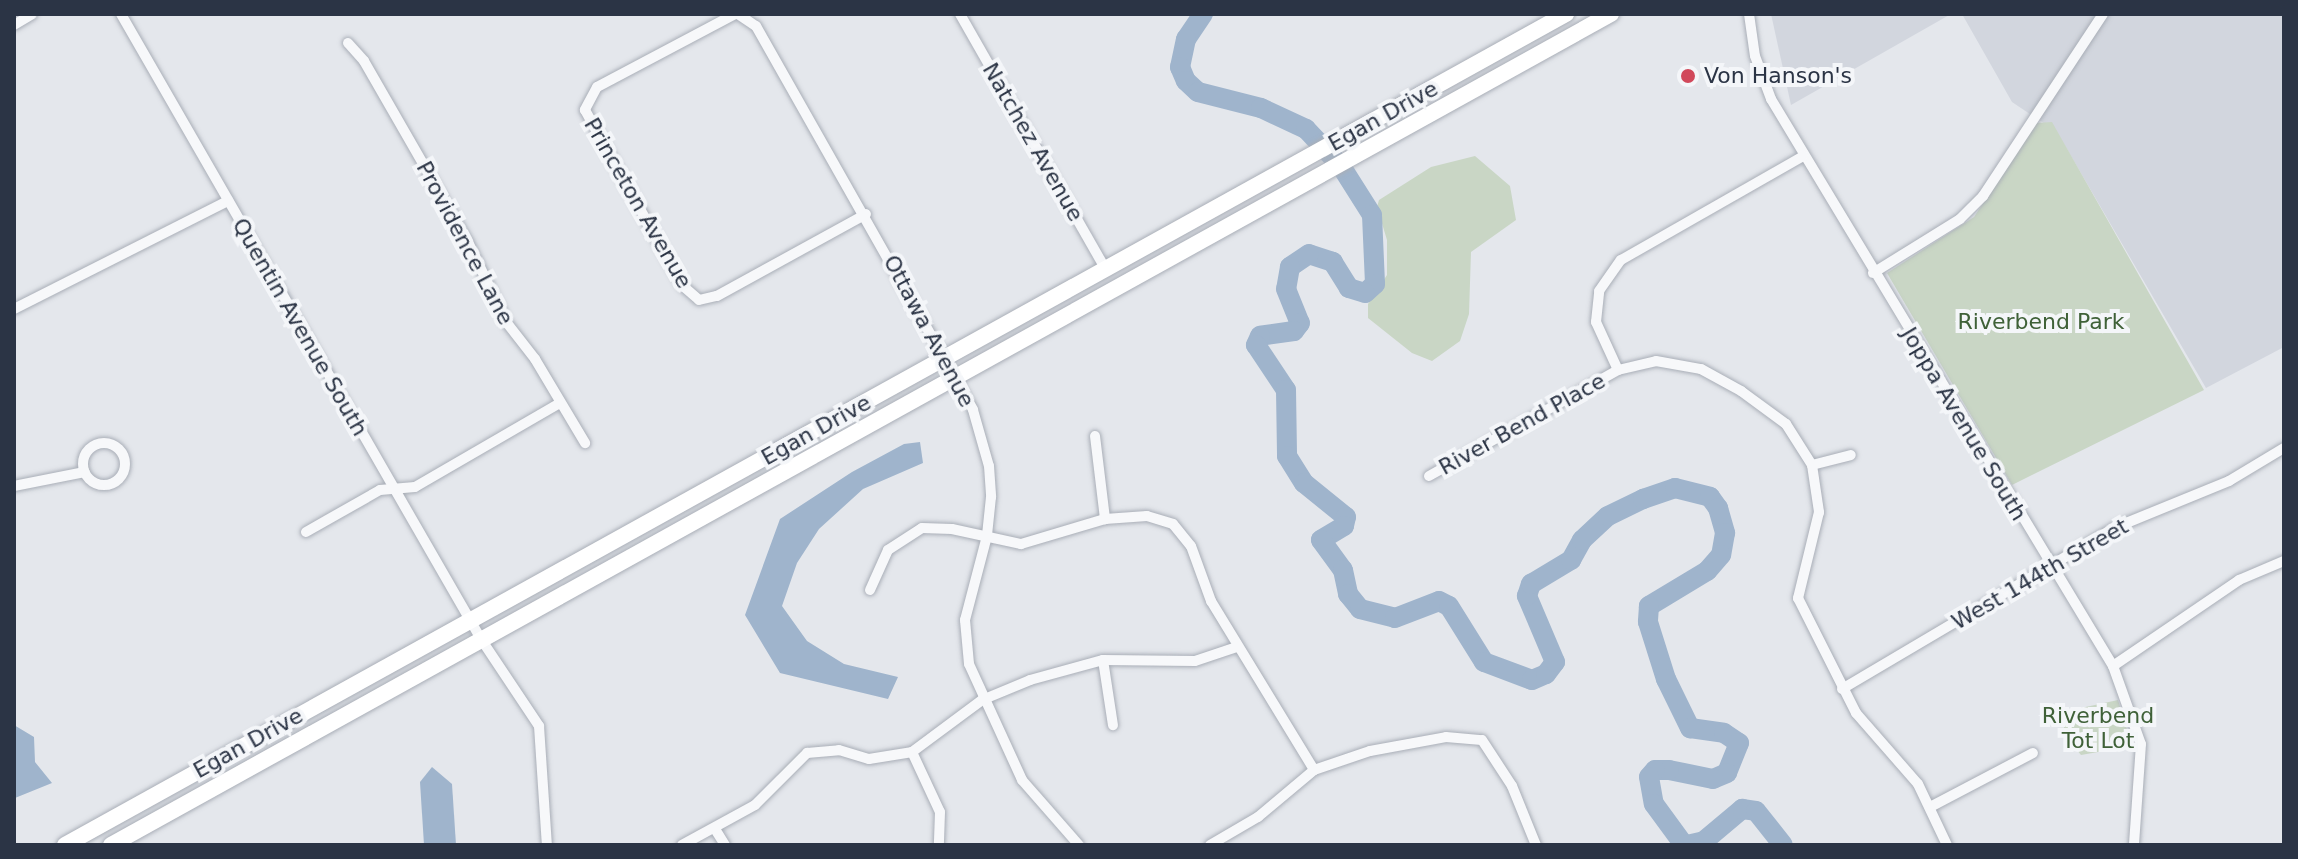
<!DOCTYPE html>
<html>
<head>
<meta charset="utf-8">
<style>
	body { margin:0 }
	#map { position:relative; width:2298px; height:859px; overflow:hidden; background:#e4e7ec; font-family:"DejaVu Sans",sans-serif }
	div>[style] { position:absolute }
	.built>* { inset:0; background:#d2d6de }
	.green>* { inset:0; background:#c9d6c5 }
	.water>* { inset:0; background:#9fb4cc }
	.river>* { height:20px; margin:-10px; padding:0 10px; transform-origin:10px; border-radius:10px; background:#9fb4cc }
	.roads { filter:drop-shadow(0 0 2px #a9aeb7) drop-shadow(0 0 2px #a9aeb7) }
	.minor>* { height:10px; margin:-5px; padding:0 5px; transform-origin:5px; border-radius:5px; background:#f7f8fa }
	.minor>.ring { margin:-5px; padding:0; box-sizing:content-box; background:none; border:10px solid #f7f8fa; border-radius:50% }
	.highway>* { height:16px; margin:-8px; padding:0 8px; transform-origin:8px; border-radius:8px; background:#fff }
	.dots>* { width:22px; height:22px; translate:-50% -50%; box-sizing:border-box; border:4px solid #f4f6f9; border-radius:50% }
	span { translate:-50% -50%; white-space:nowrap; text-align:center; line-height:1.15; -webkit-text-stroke:8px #f4f6f9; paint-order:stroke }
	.poi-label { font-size:22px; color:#2b3445 }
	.left { translate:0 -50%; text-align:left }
	.street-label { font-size:22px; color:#2b3445 }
	.park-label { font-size:22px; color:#3f6138 }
	.frame { position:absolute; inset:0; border:16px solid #2b3445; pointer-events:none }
</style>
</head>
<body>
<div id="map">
	<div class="built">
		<i style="clip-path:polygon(1771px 14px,1951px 14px,1791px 105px)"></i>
		<i style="clip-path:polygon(1962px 14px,2284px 14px,2284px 347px,2206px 388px,2057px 132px,2012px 102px)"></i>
	</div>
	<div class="green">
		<i style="clip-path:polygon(2052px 122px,2204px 390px,2012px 485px,1887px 273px,1974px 217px,2036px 123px)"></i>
		<i style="clip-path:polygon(1475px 156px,1510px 186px,1516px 220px,1471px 252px,1469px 314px,1460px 341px,1432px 361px,1412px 353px,1368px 318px,1368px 304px,1387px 275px,1387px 240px,1377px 207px,1379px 200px,1431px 167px)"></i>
		<i style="clip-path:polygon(2118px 700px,2132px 746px,2081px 755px,2063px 733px,2067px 711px)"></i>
	</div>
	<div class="water">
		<i style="clip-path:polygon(920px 442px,923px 463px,863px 489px,819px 529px,797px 563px,782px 606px,807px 641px,844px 664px,898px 677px,888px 699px,780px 673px,745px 615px,780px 519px,852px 472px,904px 444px)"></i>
		<i style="clip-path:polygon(14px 725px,34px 737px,35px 762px,52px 783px,15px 798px)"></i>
		<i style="clip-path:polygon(432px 767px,452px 784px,456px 845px,424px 845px,420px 782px)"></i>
	</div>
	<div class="river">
		<i style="left:1203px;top:14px;width:30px;rotate:124deg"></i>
		<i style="left:1186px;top:39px;width:29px;rotate:102deg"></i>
		<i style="left:1180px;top:67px;width:15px;rotate:67deg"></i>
		<i style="left:1186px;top:81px;width:16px;rotate:43deg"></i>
		<i style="left:1198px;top:92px;width:65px;rotate:14.3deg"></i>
		<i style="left:1261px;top:108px;width:50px;rotate:25deg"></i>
		<i style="left:1306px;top:129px;width:51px;rotate:46.6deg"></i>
		<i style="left:1341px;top:166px;width:58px;rotate:57.7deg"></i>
		<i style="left:1372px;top:215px;width:69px;rotate:87.5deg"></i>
		<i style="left:1375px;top:284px;width:13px;rotate:138deg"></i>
		<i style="left:1365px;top:293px;width:17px;rotate:-163deg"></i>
		<i style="left:1349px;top:288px;width:31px;rotate:-122deg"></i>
		<i style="left:1333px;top:262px;width:25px;rotate:-162deg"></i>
		<i style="left:1309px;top:254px;width:23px;rotate:146deg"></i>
		<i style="left:1290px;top:267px;width:22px;rotate:100deg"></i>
		<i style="left:1286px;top:289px;width:37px;rotate:68deg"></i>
		<i style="left:1300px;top:323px;width:10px;rotate:127deg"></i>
		<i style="left:1294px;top:331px;width:34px;rotate:172deg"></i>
		<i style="left:1260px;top:336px;width:10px;rotate:114deg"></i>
		<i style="left:1256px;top:345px;width:54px;rotate:56.3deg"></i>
		<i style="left:1286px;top:390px;width:66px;rotate:89.1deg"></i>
		<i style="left:1287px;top:456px;width:32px;rotate:58deg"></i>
		<i style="left:1304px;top:483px;width:54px;rotate:39deg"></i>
		<i style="left:1346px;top:517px;width:9px;rotate:103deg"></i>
		<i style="left:1344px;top:526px;width:27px;rotate:149deg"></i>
		<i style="left:1321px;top:540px;width:37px;rotate:54deg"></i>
		<i style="left:1343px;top:570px;width:25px;rotate:78deg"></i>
		<i style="left:1348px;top:594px;width:19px;rotate:51deg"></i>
		<i style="left:1360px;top:609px;width:36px;rotate:14deg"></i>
		<i style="left:1395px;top:618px;width:47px;rotate:-21.1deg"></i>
		<i style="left:1439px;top:601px;width:11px;rotate:27deg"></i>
		<i style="left:1449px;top:606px;width:66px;rotate:58deg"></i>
		<i style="left:1484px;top:662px;width:51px;rotate:20.6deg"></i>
		<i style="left:1532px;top:680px;width:15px;rotate:-23deg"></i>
		<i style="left:1546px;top:674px;width:15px;rotate:-53deg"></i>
		<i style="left:1555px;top:662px;width:72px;rotate:-113deg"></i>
		<i style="left:1527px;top:596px;width:13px;rotate:-72deg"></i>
		<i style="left:1531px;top:584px;width:47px;rotate:-31deg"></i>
		<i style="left:1571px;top:560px;width:23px;rotate:-61deg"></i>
		<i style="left:1582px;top:540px;width:35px;rotate:-43deg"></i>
		<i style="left:1608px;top:516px;width:39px;rotate:-26deg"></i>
		<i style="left:1643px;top:499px;width:34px;rotate:-19deg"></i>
		<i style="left:1675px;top:488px;width:36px;rotate:14deg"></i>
		<i style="left:1710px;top:497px;width:14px;rotate:54deg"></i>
		<i style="left:1718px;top:508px;width:26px;rotate:74deg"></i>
		<i style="left:1725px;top:533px;width:22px;rotate:100deg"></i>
		<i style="left:1721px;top:555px;width:21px;rotate:131deg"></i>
		<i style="left:1707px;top:571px;width:68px;rotate:148.9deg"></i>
		<i style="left:1649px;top:606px;width:16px;rotate:94deg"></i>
		<i style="left:1648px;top:622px;width:60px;rotate:72.5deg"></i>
		<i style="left:1666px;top:679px;width:55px;rotate:63.9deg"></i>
		<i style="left:1690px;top:728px;width:34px;rotate:8deg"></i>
		<i style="left:1724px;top:733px;width:18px;rotate:34deg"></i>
		<i style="left:1739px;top:743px;width:32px;rotate:112deg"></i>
		<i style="left:1727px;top:773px;width:15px;rotate:157deg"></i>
		<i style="left:1713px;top:779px;width:45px;rotate:-168.4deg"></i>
		<i style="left:1669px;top:770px;width:14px;rotate:180deg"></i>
		<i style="left:1655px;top:770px;width:9px;rotate:131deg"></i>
		<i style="left:1649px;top:777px;width:27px;rotate:80deg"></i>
		<i style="left:1654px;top:804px;width:51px;rotate:53.8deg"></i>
		<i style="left:1687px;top:845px;width:17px;rotate:-13deg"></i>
		<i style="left:1704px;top:841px;width:50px;rotate:-40.1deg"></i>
		<i style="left:1742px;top:809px;width:14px;rotate:8deg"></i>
		<i style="left:1756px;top:811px;width:43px;rotate:51.5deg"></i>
	</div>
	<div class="roads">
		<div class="minor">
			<i style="left:121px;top:14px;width:721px;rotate:60.06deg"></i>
			<i style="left:481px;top:639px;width:105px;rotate:56.3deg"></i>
			<i style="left:539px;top:726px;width:119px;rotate:86.2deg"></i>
			<i style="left:735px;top:14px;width:156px;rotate:152.1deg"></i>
			<i style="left:597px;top:87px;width:26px;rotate:118deg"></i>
			<i style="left:585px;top:110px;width:201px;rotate:60.9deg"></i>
			<i style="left:683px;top:286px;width:21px;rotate:41deg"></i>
			<i style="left:699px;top:300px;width:18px;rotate:-13deg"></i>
			<i style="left:717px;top:296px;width:170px;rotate:-28.8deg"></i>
			<i style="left:738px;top:14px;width:22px;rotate:34deg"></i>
			<i style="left:756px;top:26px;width:441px;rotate:60.5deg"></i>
			<i style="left:973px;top:410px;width:58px;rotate:74.1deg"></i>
			<i style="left:989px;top:466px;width:31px;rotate:86deg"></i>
			<i style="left:991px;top:497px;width:39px;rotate:96deg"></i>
			<i style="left:987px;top:536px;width:87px;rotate:104.7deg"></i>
			<i style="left:965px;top:620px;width:44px;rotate:84.8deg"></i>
			<i style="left:969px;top:664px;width:128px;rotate:65.4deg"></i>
			<i style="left:1022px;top:780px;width:86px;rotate:48.8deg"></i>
			<i style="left:960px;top:14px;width:295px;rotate:60.3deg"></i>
			<i style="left:1749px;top:14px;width:42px;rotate:81.9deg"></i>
			<i style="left:1755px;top:56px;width:46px;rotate:69.6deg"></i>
			<i style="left:1771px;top:99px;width:662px;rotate:58.9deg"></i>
			<i style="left:2113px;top:666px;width:83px;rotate:70.3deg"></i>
			<i style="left:2141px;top:744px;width:101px;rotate:94deg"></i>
			<i style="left:14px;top:25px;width:21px;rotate:-31deg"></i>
			<i style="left:348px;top:43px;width:24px;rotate:48deg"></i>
			<i style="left:364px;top:61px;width:209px;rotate:60.1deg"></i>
			<i style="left:468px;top:242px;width:90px;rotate:64.3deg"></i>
			<i style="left:507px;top:323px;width:46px;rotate:52.1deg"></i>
			<i style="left:535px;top:359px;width:98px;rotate:59.2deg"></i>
			<i style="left:1873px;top:273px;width:102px;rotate:-31.8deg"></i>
			<i style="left:1960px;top:219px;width:33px;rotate:-45deg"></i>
			<i style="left:1983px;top:196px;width:218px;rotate:-56.6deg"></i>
			<i style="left:14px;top:309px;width:240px;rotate:-26.8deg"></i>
			<i style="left:1618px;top:370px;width:53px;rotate:-114.6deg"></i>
			<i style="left:1596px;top:322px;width:31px;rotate:-84deg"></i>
			<i style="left:1599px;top:291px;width:38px;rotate:-55deg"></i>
			<i style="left:1621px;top:260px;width:210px;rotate:-29.7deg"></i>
			<i style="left:1095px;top:436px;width:84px;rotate:83.1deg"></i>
			<i class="ring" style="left:83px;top:443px;width:32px;height:32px"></i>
			<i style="left:1812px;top:465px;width:40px;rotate:-14.4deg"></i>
			<i style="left:1429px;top:476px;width:217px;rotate:-29.3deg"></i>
			<i style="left:1618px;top:370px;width:39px;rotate:-13deg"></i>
			<i style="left:1656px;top:361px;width:46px;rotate:10.1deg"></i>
			<i style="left:1701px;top:369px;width:46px;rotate:28.8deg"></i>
			<i style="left:1741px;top:391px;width:56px;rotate:36.3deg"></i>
			<i style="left:1786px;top:424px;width:49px;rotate:57.6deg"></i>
			<i style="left:1812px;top:465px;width:48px;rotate:81.5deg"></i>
			<i style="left:1819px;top:512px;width:89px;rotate:103.7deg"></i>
			<i style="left:1798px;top:598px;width:129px;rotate:63.2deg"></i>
			<i style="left:1856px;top:713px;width:94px;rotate:48.9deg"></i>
			<i style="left:1918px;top:784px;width:68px;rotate:64.6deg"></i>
			<i style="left:14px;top:486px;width:72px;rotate:-11.2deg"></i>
			<i style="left:306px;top:532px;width:85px;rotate:-29.6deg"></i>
			<i style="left:380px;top:490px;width:35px;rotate:-5deg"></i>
			<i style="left:415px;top:487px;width:168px;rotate:-30.1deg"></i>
			<i style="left:870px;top:590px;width:44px;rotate:-65.8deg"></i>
			<i style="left:888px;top:550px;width:40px;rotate:-32.9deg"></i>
			<i style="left:922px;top:528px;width:30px;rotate:2deg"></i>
			<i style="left:952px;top:529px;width:71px;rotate:12.3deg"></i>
			<i style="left:1021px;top:544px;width:88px;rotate:-16.6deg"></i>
			<i style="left:1105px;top:519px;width:42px;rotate:-4.1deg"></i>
			<i style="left:1147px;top:516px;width:27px;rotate:17deg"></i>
			<i style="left:1173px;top:524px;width:28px;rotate:51deg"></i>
			<i style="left:1191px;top:546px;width:59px;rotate:70deg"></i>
			<i style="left:1211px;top:601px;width:198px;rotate:58.6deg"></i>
			<i style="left:1103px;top:660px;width:66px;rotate:81.3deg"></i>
			<i style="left:2113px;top:666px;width:153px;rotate:-34.3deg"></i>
			<i style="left:2239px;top:580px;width:49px;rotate:-22.9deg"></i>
			<i style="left:1842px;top:689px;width:316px;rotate:-30.6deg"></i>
			<i style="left:2114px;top:528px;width:124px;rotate:-22.2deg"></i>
			<i style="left:2229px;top:481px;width:64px;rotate:-31deg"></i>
			<i style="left:912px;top:752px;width:66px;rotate:65deg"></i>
			<i style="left:940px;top:812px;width:33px;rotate:92deg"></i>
			<i style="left:1932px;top:806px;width:114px;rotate:-27.7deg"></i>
			<i style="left:715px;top:829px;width:19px;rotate:58deg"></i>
			<i style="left:682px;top:845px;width:83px;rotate:-28.7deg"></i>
			<i style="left:755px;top:805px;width:74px;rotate:-45deg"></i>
			<i style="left:807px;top:753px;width:32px;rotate:-5deg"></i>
			<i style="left:839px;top:750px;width:31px;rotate:17deg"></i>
			<i style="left:869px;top:759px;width:44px;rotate:-9.2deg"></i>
			<i style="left:912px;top:752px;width:87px;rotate:-36.6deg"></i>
			<i style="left:982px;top:700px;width:52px;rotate:-22.6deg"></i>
			<i style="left:1030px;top:680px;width:76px;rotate:-15.3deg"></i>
			<i style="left:1103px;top:660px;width:92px;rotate:0.6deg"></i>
			<i style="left:1195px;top:661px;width:44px;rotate:-18.4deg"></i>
			<i style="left:1210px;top:845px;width:56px;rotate:-30.3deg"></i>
			<i style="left:1258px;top:817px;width:73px;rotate:-40deg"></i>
			<i style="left:1314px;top:770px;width:59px;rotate:-18.7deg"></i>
			<i style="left:1370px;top:751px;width:77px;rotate:-10.4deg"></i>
			<i style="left:1446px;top:737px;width:36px;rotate:5deg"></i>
			<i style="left:1482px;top:740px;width:55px;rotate:56.9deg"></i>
			<i style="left:1512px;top:786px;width:64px;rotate:67.9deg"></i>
		</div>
		<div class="highway">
			<i style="left:65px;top:845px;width:1716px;rotate:-28.97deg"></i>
			<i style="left:111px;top:845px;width:1715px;rotate:-28.99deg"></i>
		</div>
	</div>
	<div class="dots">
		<i style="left:1688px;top:76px;background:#d1495b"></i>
	</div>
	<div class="poi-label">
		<span class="left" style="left:1704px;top:76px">Von Hanson's</span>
	</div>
	<div class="street-label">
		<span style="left:1383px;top:116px;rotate:-29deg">Egan Drive</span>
		<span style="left:1033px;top:142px;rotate:60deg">Natchez Avenue</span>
		<span style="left:638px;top:203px;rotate:60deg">Princeton Avenue</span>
		<span style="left:465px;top:243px;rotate:62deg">Providence Lane</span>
		<span style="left:300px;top:327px;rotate:60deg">Quentin Avenue South</span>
		<span style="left:929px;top:331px;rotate:62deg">Ottawa Avenue</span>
		<span style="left:1522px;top:424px;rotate:-29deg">River Bend Place</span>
		<span style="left:1964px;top:424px;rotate:59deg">Joppa Avenue South</span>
		<span style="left:816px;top:430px;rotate:-29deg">Egan Drive</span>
		<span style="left:2040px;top:574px;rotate:-30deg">West 144th Street</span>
		<span style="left:248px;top:743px;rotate:-29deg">Egan Drive</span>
	</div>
	<div class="park-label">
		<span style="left:2041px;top:322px">Riverbend Park</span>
		<span style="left:2098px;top:728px">Riverbend<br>Tot Lot</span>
	</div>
	<div class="frame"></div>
</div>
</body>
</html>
